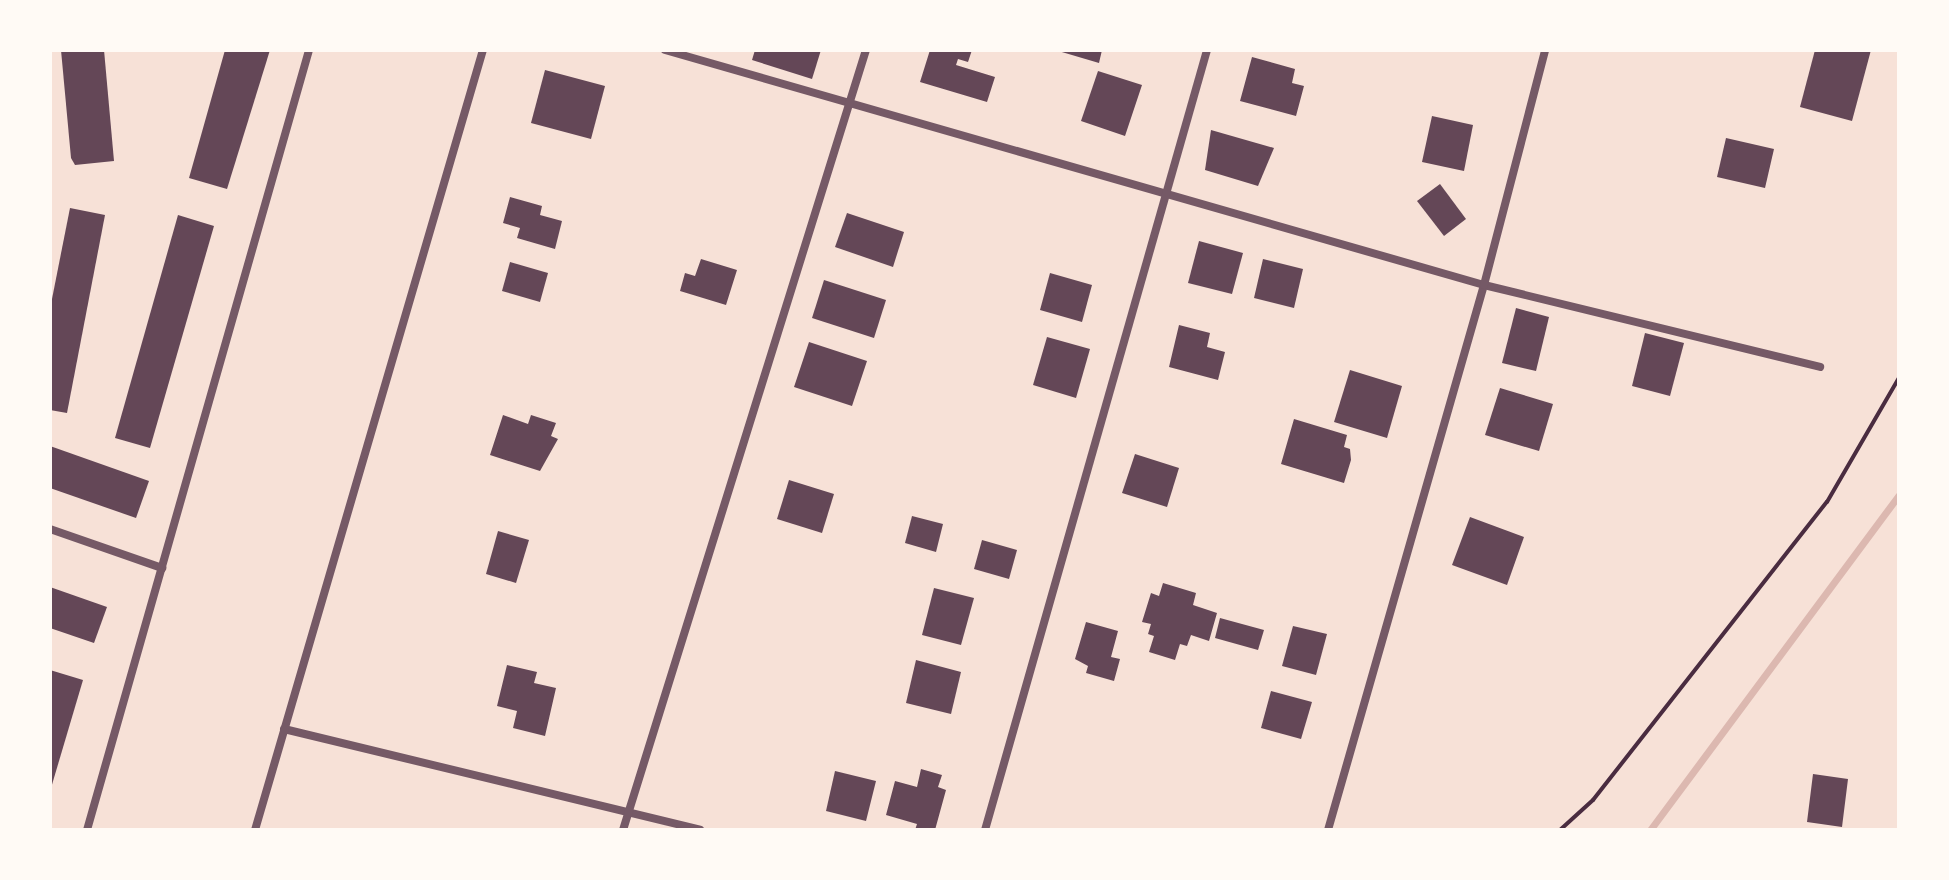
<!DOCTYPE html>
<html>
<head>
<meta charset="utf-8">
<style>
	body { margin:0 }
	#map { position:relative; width:1949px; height:880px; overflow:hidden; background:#f7e1d7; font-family:"PT Sans",sans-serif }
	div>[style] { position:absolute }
	.stream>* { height:7px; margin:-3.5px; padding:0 3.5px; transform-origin:3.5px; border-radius:3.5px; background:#dcb8b0 }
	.building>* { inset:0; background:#644757 }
	.path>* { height:4px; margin:-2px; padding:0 2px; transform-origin:2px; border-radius:2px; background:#4a2c40 }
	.minor>* { height:8px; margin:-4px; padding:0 4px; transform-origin:4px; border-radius:4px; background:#755966 }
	span { translate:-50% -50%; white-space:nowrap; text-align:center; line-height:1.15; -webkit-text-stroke:8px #fffaf5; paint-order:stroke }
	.frame { position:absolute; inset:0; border:52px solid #fffaf5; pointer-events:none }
</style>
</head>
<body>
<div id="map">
	<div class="stream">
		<i style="left:1650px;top:830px;width:417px;rotate:-53.4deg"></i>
	</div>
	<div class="building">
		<i style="clip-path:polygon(61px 50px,104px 50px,114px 161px,75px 165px,71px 158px)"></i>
		<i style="clip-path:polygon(225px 50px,270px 50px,227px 189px,189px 178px)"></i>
		<i style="clip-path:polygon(755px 50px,821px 50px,812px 79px,752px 60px)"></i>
		<i style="clip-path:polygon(930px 50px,972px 50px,968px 62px,958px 59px,956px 65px,995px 77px,987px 102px,920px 82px)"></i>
		<i style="clip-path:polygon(1055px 50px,1102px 50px,1099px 63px)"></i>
		<i style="clip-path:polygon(1815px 50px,1871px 50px,1852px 121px,1800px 107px)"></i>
		<i style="clip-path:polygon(1252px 57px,1295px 69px,1292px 83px,1304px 86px,1296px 116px,1240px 101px)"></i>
		<i style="clip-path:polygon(545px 70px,605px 86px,591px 139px,531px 123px)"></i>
		<i style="clip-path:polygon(1098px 71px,1142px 85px,1125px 136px,1081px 121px)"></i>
		<i style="clip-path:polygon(1432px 116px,1473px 125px,1464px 171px,1422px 162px)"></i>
		<i style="clip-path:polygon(1211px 130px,1274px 148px,1258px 186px,1205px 170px)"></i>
		<i style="clip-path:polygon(1726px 138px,1774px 149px,1765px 188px,1717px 177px)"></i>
		<i style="clip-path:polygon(1440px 184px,1466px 219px,1444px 236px,1417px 201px)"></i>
		<i style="clip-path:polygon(510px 197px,542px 206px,540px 215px,562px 221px,555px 249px,517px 238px,520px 228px,503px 223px)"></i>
		<i style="clip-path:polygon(70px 208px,105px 215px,67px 413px,50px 410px,50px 309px)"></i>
		<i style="clip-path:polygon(847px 213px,904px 232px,893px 267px,835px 247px)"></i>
		<i style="clip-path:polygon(178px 215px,214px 226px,150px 448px,115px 438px)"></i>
		<i style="clip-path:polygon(1199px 241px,1243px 253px,1232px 294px,1188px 283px)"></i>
		<i style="clip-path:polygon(701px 259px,737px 270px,726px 305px,680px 291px,685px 273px,695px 276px)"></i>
		<i style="clip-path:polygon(1263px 259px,1303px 269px,1294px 308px,1254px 298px)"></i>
		<i style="clip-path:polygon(510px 262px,548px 273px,540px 302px,502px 291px)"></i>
		<i style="clip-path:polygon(1050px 273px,1092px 285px,1082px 322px,1040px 310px)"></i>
		<i style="clip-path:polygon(824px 280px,886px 300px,874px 338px,812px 318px)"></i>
		<i style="clip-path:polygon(1516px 308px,1549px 317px,1536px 371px,1502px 363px)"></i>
		<i style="clip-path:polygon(1179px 325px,1210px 333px,1207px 347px,1225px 352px,1218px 380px,1169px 367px)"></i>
		<i style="clip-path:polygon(1645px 333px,1684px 343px,1670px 396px,1632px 386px)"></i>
		<i style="clip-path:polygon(1047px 337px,1090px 349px,1076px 398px,1033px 385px)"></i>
		<i style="clip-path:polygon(809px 342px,867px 361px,852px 406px,794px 387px)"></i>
		<i style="clip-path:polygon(1350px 370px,1402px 386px,1387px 438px,1334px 422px)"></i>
		<i style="clip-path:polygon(1500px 388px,1553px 404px,1539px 451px,1485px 435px)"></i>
		<i style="clip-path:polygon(503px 415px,528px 424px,531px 415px,556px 423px,551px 436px,558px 439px,540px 471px,490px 455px)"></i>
		<i style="clip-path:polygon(1294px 419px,1347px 435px,1344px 447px,1350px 449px,1351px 460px,1344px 483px,1281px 464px)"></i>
		<i style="clip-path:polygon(50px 446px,149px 481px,136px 518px,50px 488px)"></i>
		<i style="clip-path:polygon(1135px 454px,1179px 468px,1167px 507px,1122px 493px)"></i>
		<i style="clip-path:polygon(789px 480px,834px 494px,822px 533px,777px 519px)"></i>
		<i style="clip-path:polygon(912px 516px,943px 524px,936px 552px,905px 543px)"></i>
		<i style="clip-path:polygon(1470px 517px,1524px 537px,1507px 585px,1452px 565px)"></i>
		<i style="clip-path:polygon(498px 531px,529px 540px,516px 583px,486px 574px)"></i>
		<i style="clip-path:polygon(982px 540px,1017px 550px,1009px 579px,974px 569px)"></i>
		<i style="clip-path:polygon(1163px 583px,1196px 593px,1193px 605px,1217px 613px,1209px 641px,1191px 635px,1187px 646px,1180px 644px,1175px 660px,1149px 652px,1154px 636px,1148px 634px,1151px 624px,1142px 622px,1151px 593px,1159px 596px)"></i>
		<i style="clip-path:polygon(50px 587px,107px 607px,94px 643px,50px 628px)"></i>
		<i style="clip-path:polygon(934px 588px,974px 598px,961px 645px,922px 635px)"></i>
		<i style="clip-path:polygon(1220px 618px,1264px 630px,1258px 650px,1215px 638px)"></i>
		<i style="clip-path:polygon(1086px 622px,1118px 631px,1111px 657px,1120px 659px,1114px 681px,1086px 673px,1088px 666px,1075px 659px)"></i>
		<i style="clip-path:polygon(1293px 626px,1327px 634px,1316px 675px,1282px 666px)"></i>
		<i style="clip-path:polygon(916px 660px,961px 672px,951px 714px,906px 703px)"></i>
		<i style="clip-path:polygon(507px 665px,537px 672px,534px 683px,556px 688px,545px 736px,513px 728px,517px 711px,497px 706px)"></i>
		<i style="clip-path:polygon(50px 670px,83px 680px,51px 788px,50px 788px)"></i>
		<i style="clip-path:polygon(1271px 691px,1312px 702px,1301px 739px,1261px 728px)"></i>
		<i style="clip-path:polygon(921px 769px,942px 775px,938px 787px,946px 790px,935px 830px,915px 830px,917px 824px,886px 815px,895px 781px,917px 787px)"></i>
		<i style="clip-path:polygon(835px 771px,876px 781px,866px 821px,826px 811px)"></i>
		<i style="clip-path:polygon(1813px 774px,1848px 779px,1842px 827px,1807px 822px)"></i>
	</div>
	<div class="path">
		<i style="left:1560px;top:830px;width:45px;rotate:-42.3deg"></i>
		<i style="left:1593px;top:800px;width:379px;rotate:-51.9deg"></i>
		<i style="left:1827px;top:502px;width:143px;rotate:-59.9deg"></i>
	</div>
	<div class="minor">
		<i style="left:665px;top:50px;width:852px;rotate:16.01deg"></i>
		<i style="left:1484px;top:285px;width:346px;rotate:13.7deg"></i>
		<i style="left:50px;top:529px;width:119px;rotate:19.2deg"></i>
		<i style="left:284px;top:729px;width:428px;rotate:13.6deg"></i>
		<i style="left:87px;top:830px;width:811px;rotate:-74.11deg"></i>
		<i style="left:255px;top:830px;width:813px;rotate:-73.71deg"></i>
		<i style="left:623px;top:830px;width:817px;rotate:-72.7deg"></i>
		<i style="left:985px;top:830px;width:811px;rotate:-74.11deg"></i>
		<i style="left:1328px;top:830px;width:567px;rotate:-74.03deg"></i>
		<i style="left:1484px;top:285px;width:243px;rotate:-75.4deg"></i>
	</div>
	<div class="frame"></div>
</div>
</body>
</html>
